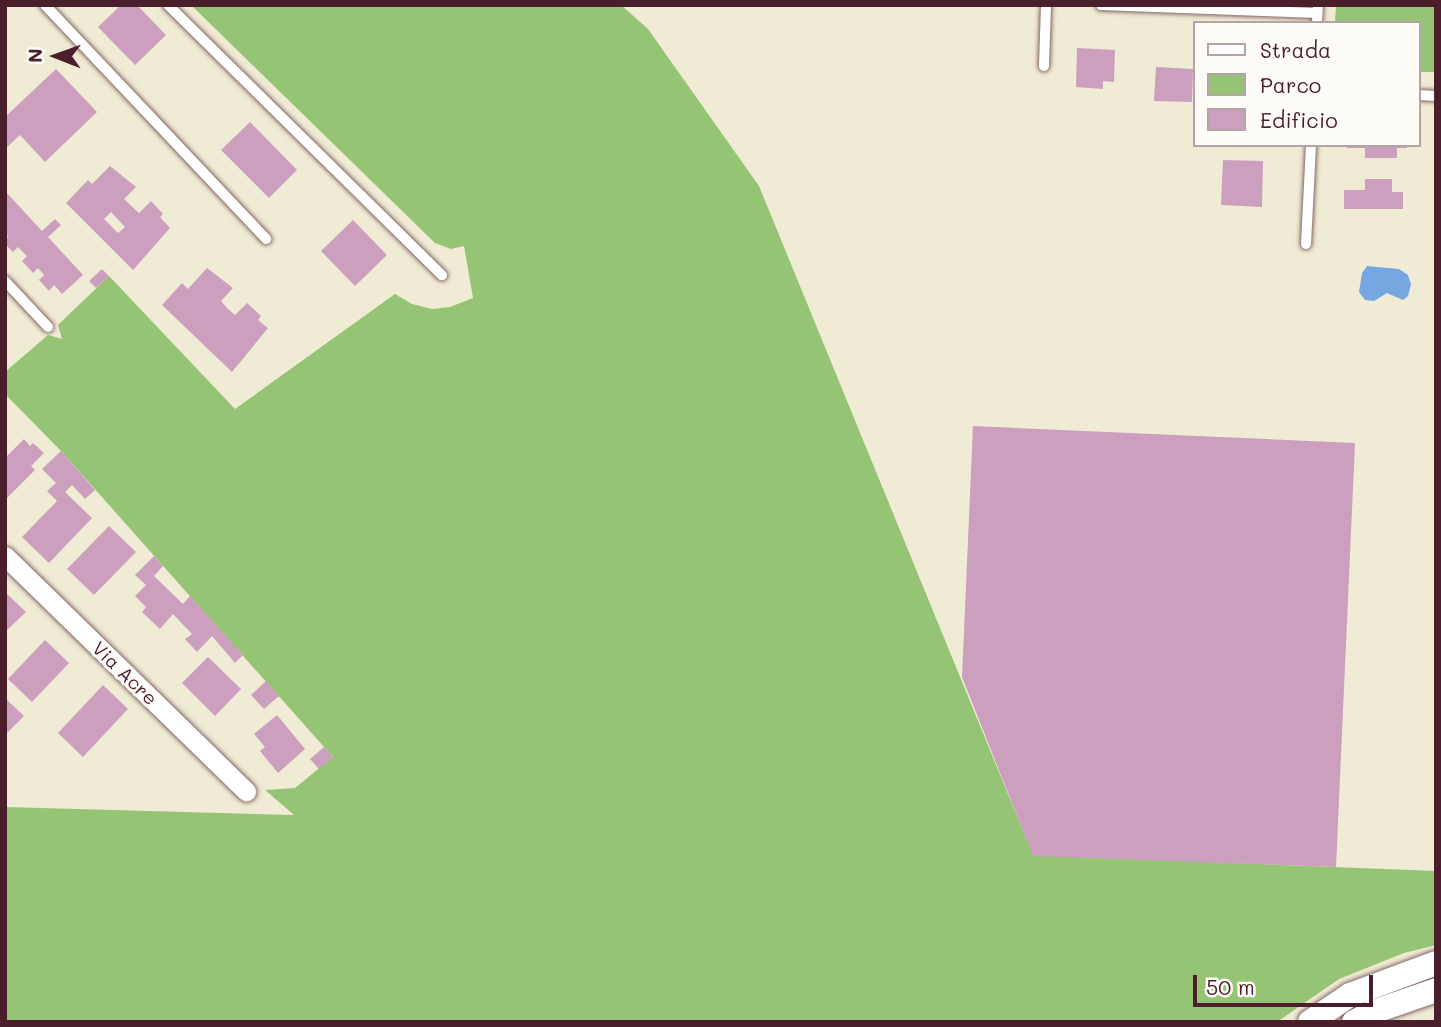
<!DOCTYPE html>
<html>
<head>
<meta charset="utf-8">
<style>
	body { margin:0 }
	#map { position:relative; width:1441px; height:1027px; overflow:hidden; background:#f0ebd4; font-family:Mali,sans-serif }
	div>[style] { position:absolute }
	.green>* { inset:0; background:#95c574 }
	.water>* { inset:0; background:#76a7e1 }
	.building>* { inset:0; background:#cc9fbf }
	.roads { filter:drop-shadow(0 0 2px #846666) drop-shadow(0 0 2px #846666) }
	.service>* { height:10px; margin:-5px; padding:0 5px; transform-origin:5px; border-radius:5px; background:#fff }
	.minor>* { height:19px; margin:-9.5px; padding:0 9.5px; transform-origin:9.5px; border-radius:9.5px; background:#fff }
	.tertiary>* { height:24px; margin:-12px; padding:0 12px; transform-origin:12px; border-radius:12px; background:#fff }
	span { translate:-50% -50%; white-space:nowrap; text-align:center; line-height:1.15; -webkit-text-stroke:6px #fdfcf7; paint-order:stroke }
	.street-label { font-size:19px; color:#4a1f2b }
	.frame { position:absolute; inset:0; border:7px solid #4a1f2b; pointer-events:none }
	.legend { position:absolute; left:1193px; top:21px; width:228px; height:126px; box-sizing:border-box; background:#fdfcf7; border:2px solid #b5a4a5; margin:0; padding:9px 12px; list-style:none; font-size:21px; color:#4a1f2b }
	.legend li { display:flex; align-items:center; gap:14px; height:35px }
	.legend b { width:35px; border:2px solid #b5a4a5 }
	.north { position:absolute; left:21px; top:21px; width:70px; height:70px; -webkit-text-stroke:5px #fdfcf7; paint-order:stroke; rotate:271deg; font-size:19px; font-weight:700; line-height:28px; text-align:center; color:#4a1f2b }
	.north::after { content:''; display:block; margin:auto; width:24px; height:32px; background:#4a1f2b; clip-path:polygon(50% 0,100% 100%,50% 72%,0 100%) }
	.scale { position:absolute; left:1193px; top:975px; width:180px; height:32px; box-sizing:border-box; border:4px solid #4a1f2b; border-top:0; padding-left:9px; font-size:21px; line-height:24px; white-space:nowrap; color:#4a1f2b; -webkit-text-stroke:5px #fdfcf7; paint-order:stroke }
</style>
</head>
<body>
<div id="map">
	<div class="green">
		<i style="clip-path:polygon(191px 5px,621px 5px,648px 29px,759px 186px,1033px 855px,1436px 871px,1436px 945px,1404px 953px,1339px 979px,1277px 1022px,5px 1022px,5px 807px,294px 815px,265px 790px,295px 788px,333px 757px,61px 451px,5px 394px,5px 372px,48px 335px,62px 339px,58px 325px,109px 276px,235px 409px,395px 294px,412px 304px,432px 309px,450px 307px,473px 298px,464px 246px,451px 249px,435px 243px)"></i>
		<i style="clip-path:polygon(1336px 5px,1436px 5px,1436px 72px,1418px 72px,1418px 23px,1335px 23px)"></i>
	</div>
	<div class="water">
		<i style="clip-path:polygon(1367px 266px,1399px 269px,1408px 275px,1411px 284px,1408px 296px,1403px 300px,1387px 293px,1374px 301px,1365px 300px,1359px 292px,1362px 273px)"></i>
	</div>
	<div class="building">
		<i style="clip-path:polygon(121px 5px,137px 5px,166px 35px,135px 65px,98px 27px)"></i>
		<i style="clip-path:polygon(1077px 48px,1115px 50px,1114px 82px,1103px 81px,1103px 89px,1076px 87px)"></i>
		<i style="clip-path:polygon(1156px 67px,1193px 69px,1192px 102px,1154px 101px)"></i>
		<i style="clip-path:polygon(56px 69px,97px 112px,45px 162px,20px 135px,5px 149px,5px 117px)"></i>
		<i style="clip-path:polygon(250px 122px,297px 170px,269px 198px,221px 150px)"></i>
		<i style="clip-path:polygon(1347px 145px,1407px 145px,1407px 148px,1397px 148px,1397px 158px,1365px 158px,1365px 148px,1347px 148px)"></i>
		<i style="clip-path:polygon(1223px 160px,1263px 161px,1262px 207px,1221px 205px)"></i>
		<i style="clip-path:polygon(evenodd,110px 166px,136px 187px,124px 199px,139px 213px,151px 201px,163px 214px,160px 217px,170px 228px,133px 270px,66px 203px,88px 180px,92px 184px,110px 166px,111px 212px,125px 227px,118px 233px,104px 219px,111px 212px)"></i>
		<i style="clip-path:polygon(1365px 179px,1392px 179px,1392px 192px,1403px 192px,1403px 209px,1344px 209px,1344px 190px,1365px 190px)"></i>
		<i style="clip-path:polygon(5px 191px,42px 231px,55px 219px,61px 225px,48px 237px,83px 275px,62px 294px,54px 285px,49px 291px,39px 280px,44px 275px,38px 268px,33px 273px,22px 261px,27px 256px,18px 247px,13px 252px,5px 244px,8px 236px,5px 233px)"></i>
		<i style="clip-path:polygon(353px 220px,387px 255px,355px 286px,321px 251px)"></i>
		<i style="clip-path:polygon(207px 268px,233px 288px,221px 301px,228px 309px,235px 315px,247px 303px,261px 316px,258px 320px,268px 328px,232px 372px,162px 305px,182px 283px,188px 289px)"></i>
		<i style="clip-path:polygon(102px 269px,109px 276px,96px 288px,89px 281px)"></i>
		<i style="clip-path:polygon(973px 426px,1355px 443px,1336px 867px,1033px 856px,962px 677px)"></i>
		<i style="clip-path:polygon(24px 439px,30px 446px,33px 443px,44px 453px,31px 466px,35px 470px,5px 500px,5px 458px)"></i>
		<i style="clip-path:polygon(61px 451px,95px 490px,85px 499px,72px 485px,65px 492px,92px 518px,49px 563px,22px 537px,57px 501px,47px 491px,56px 483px,42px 469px)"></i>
		<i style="clip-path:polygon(109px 526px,136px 552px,94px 595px,67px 569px)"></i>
		<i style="clip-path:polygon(154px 556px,163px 566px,154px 576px,183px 604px,190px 596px,243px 655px,235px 663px,212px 636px,197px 652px,185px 639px,192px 634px,173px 614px,160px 629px,142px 612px,146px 607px,135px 596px,146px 585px,135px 575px)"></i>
		<i style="clip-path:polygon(5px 592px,26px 612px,5px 632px)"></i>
		<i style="clip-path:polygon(45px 640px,69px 663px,32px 702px,8px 679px)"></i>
		<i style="clip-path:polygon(208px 657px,241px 689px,215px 716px,182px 683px)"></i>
		<i style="clip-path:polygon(266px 681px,279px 696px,264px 709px,251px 695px)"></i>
		<i style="clip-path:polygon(103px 685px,128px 709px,83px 757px,58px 733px)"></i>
		<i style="clip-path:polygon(5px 698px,24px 716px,7px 733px,5px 732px)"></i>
		<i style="clip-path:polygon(277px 715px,305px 749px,278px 773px,260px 751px,265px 747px,254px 734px)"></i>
		<i style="clip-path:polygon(324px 747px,333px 757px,319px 769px,310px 759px)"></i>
	</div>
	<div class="roads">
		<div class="service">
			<i style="left:45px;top:5px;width:322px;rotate:46.6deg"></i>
			<i style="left:168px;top:5px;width:385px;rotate:44.6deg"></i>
			<i style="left:1101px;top:5px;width:216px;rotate:2.1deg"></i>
			<i style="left:1317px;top:23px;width:18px;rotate:-87deg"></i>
			<i style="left:1044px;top:66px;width:61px;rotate:-88.1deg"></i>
			<i style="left:1418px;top:95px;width:18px;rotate:3deg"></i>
			<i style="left:1306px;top:244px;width:99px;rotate:-87.1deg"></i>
			<i style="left:5px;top:281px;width:63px;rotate:46.9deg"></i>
		</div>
		<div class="minor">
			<i style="left:5px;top:556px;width:337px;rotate:44.3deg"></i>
		</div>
		<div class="tertiary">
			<i style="left:1310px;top:1022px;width:48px;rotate:-34deg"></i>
			<i style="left:1350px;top:995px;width:92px;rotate:-20.4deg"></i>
			<i style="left:1354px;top:1022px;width:21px;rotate:-28deg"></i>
			<i style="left:1373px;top:1012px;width:67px;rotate:-19.2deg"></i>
		</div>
	</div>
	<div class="street-label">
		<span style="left:125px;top:673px;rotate:44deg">Via Acre</span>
	</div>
	<div class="frame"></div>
	<ul class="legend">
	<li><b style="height:9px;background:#fff"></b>Strada</li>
	<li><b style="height:19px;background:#95c574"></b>Parco</li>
	<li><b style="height:19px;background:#cc9fbf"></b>Edificio</li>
	</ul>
	<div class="north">N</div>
	<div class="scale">50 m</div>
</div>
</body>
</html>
